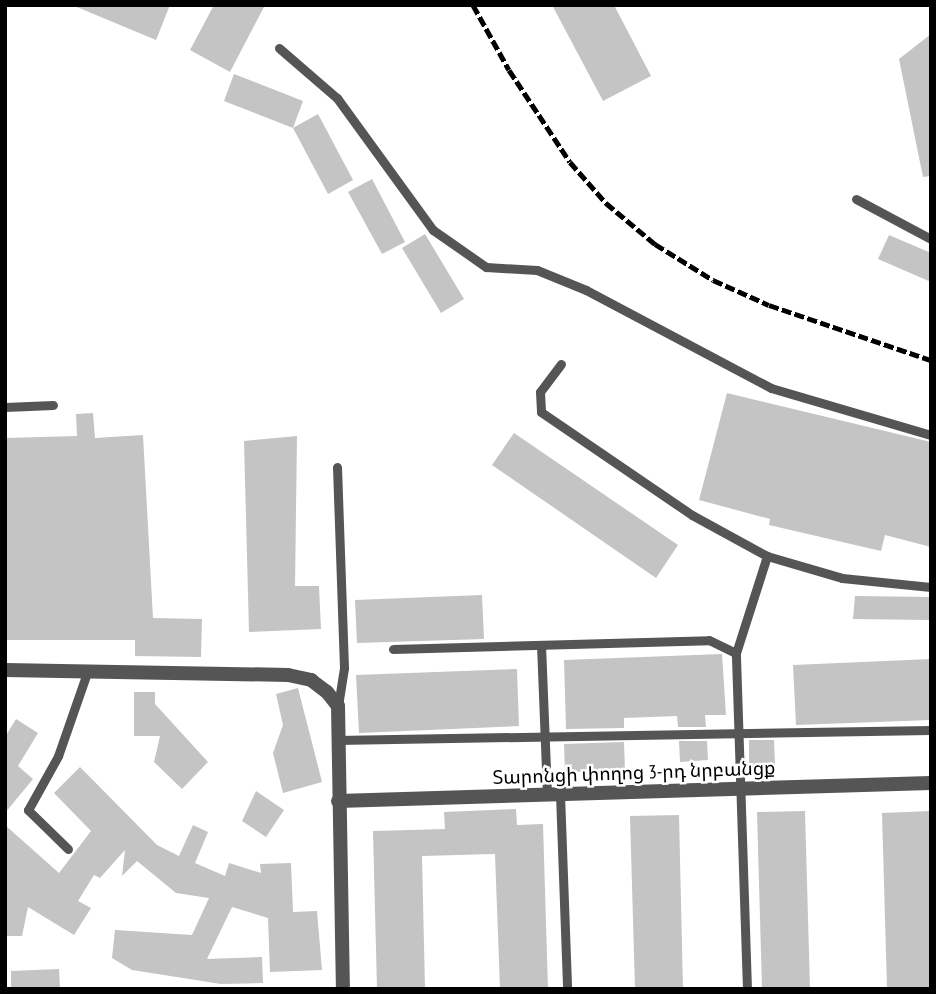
<!DOCTYPE html>
<html>
<head>
<meta charset="utf-8">
<style>
	body { margin:0 }
	#map { position:relative; width:936px; height:994px; overflow:hidden; background:#fff; font-family:"PT Sans Narrow","Noto Sans Armenian",sans-serif }
	div>[style] { position:absolute }
	.building>* { inset:0; background:#c4c4c4 }
	.lane>* { height:9px; margin:-4.5px; padding:0 4.5px; transform-origin:4.5px; border-radius:4.5px; background:#555 }
	.street>* { height:14px; margin:-7px; padding:0 7px; transform-origin:7px; border-radius:7px; background:#555 }
	.rail>* { height:5px; margin-top:-2.5px; transform-origin:0; background:repeating-linear-gradient(90deg,#000 0 10px,transparent 0 13.5px) }
	span { translate:-50% -50%; white-space:nowrap; text-align:center; line-height:1.15; -webkit-text-stroke:5px #fff; paint-order:stroke }
	.street-label { font-size:19px; color:#000 }
	.frame { position:absolute; inset:0; border:7px solid #000; pointer-events:none }
</style>
</head>
<body>
<div id="map">
	<div class="building">
		<i style="clip-path:polygon(72px 5px,170px 5px,156px 40px)"></i>
		<i style="clip-path:polygon(214px 5px,265px 5px,230px 72px,190px 50px)"></i>
		<i style="clip-path:polygon(552px 5px,614px 5px,651px 76px,603px 101px)"></i>
		<i style="clip-path:polygon(931px 34px,931px 176px,923px 177px,899px 59px)"></i>
		<i style="clip-path:polygon(234px 74px,303px 101px,293px 128px,224px 101px)"></i>
		<i style="clip-path:polygon(318px 114px,353px 180px,328px 194px,293px 128px)"></i>
		<i style="clip-path:polygon(372px 179px,405px 242px,382px 254px,348px 192px)"></i>
		<i style="clip-path:polygon(425px 234px,464px 299px,441px 313px,402px 248px)"></i>
		<i style="clip-path:polygon(889px 235px,931px 253px,931px 282px,878px 259px)"></i>
		<i style="clip-path:polygon(727px 393px,931px 442px,931px 547px,885px 535px,881px 551px,769px 525px,770px 519px,699px 500px)"></i>
		<i style="clip-path:polygon(93px 413px,95px 438px,143px 435px,153px 618px,202px 619px,201px 657px,135px 656px,135px 640px,5px 640px,5px 438px,77px 436px,76px 414px)"></i>
		<i style="clip-path:polygon(514px 433px,678px 545px,656px 578px,492px 465px)"></i>
		<i style="clip-path:polygon(297px 436px,295px 586px,319px 586px,321px 629px,249px 632px,244px 441px)"></i>
		<i style="clip-path:polygon(482px 595px,484px 639px,357px 643px,355px 600px)"></i>
		<i style="clip-path:polygon(855px 596px,931px 597px,931px 620px,853px 619px)"></i>
		<i style="clip-path:polygon(722px 654px,726px 715px,705px 715px,706px 727px,678px 727px,677px 716px,624px 718px,624px 728px,566px 729px,564px 660px)"></i>
		<i style="clip-path:polygon(931px 659px,931px 720px,796px 725px,793px 665px)"></i>
		<i style="clip-path:polygon(517px 669px,519px 726px,359px 733px,356px 675px)"></i>
		<i style="clip-path:polygon(298px 688px,322px 782px,283px 793px,273px 753px,283px 725px,276px 694px)"></i>
		<i style="clip-path:polygon(134px 692px,155px 692px,155px 704px,208px 762px,182px 789px,154px 762px,160px 736px,134px 736px)"></i>
		<i style="clip-path:polygon(16px 719px,38px 733px,18px 766px,33px 779px,5px 813px,5px 737px)"></i>
		<i style="clip-path:polygon(749px 740px,774px 740px,775px 765px,749px 766px)"></i>
		<i style="clip-path:polygon(679px 741px,707px 741px,708px 760px,680px 762px)"></i>
		<i style="clip-path:polygon(624px 742px,625px 771px,565px 772px,564px 744px)"></i>
		<i style="clip-path:polygon(80px 767px,157px 845px,179px 856px,193px 825px,208px 832px,195px 863px,225px 876px,229px 863px,261px 873px,260px 864px,291px 863px,293px 912px,317px 911px,322px 970px,270px 972px,268px 918px,232px 907px,207px 959px,262px 957px,263px 983px,221px 984px,132px 970px,112px 958px,115px 930px,192px 935px,209px 898px,176px 893px,137px 861px,122px 876px,125px 850px,100px 878px,94px 875px,78px 901px,91px 908px,74px 935px,28px 907px,22px 936px,5px 936px,5px 825px,59px 873px,91px 831px,54px 793px)"></i>
		<i style="clip-path:polygon(256px 791px,284px 810px,266px 837px,242px 821px)"></i>
		<i style="clip-path:polygon(516px 809px,517px 825px,543px 824px,548px 989px,500px 989px,495px 854px,422px 856px,425px 989px,377px 989px,373px 831px,445px 829px,444px 812px)"></i>
		<i style="clip-path:polygon(805px 811px,810px 989px,762px 989px,757px 812px)"></i>
		<i style="clip-path:polygon(931px 811px,931px 989px,887px 989px,882px 813px)"></i>
		<i style="clip-path:polygon(679px 815px,683px 989px,635px 989px,630px 816px)"></i>
		<i style="clip-path:polygon(59px 969px,60px 989px,11px 989px,11px 971px)"></i>
	</div>
	<div class="lane">
		<i style="left:279px;top:48px;width:77px;rotate:40.8deg"></i>
		<i style="left:337px;top:98px;width:163px;rotate:54deg"></i>
		<i style="left:433px;top:230px;width:65px;rotate:34.9deg"></i>
		<i style="left:486px;top:267px;width:51px;rotate:3.4deg"></i>
		<i style="left:537px;top:270px;width:53px;rotate:22.2deg"></i>
		<i style="left:586px;top:290px;width:209px;rotate:27.9deg"></i>
		<i style="left:771px;top:388px;width:167px;rotate:16.4deg"></i>
		<i style="left:856px;top:199px;width:85px;rotate:28.1deg"></i>
		<i style="left:561px;top:364px;width:35px;rotate:127deg"></i>
		<i style="left:540px;top:392px;width:20px;rotate:87deg"></i>
		<i style="left:541px;top:412px;width:183px;rotate:34.3deg"></i>
		<i style="left:692px;top:515px;width:85px;rotate:28.7deg"></i>
		<i style="left:767px;top:556px;width:78px;rotate:16.3deg"></i>
		<i style="left:842px;top:578px;width:89px;rotate:5.8deg"></i>
		<i style="left:5px;top:407px;width:48px;rotate:-2.4deg"></i>
		<i style="left:337px;top:467px;width:201px;rotate:88deg"></i>
		<i style="left:344px;top:668px;width:38px;rotate:99deg"></i>
		<i style="left:541px;top:645px;width:150px;rotate:87.7deg"></i>
		<i style="left:393px;top:649px;width:316px;rotate:-1.6deg"></i>
		<i style="left:709px;top:640px;width:30px;rotate:26deg"></i>
		<i style="left:336px;top:740px;width:595px;rotate:-0.96deg"></i>
		<i style="left:560px;top:794px;width:195px;rotate:87.9deg"></i>
		<i style="left:68px;top:849px;width:56px;rotate:-135.7deg"></i>
		<i style="left:28px;top:810px;width:62px;rotate:-60.9deg"></i>
		<i style="left:58px;top:756px;width:91px;rotate:-70.8deg"></i>
		<i style="left:747px;top:989px;width:336px;rotate:-91.9deg"></i>
		<i style="left:736px;top:653px;width:102px;rotate:-72.3deg"></i>
	</div>
	<div class="street">
		<i style="left:5px;top:670px;width:283px;rotate:1deg"></i>
		<i style="left:288px;top:675px;width:24px;rotate:12deg"></i>
		<i style="left:311px;top:680px;width:20px;rotate:37deg"></i>
		<i style="left:327px;top:692px;width:18px;rotate:52deg"></i>
		<i style="left:338px;top:706px;width:283px;rotate:89deg"></i>
		<i style="left:338px;top:801px;width:593px;rotate:-1.74deg"></i>
	</div>
	<div class="rail">
		<i style="left:473px;top:5px;width:74px;rotate:61deg"></i>
		<i style="left:509px;top:70px;width:110px;rotate:56.5deg"></i>
		<i style="left:570px;top:162px;width:55px;rotate:48.7deg"></i>
		<i style="left:606px;top:203px;width:64px;rotate:39.9deg"></i>
		<i style="left:655px;top:244px;width:68px;rotate:31.8deg"></i>
		<i style="left:713px;top:280px;width:61px;rotate:24.1deg"></i>
		<i style="left:769px;top:305px;width:171px;rotate:18.8deg"></i>
	</div>
	<div class="street-label">
		<span style="left:634px;top:773px;rotate:-2deg">Տարոնցի փողոց 3-րդ նրբանցք</span>
	</div>
	<div class="frame"></div>
</div>
</body>
</html>
